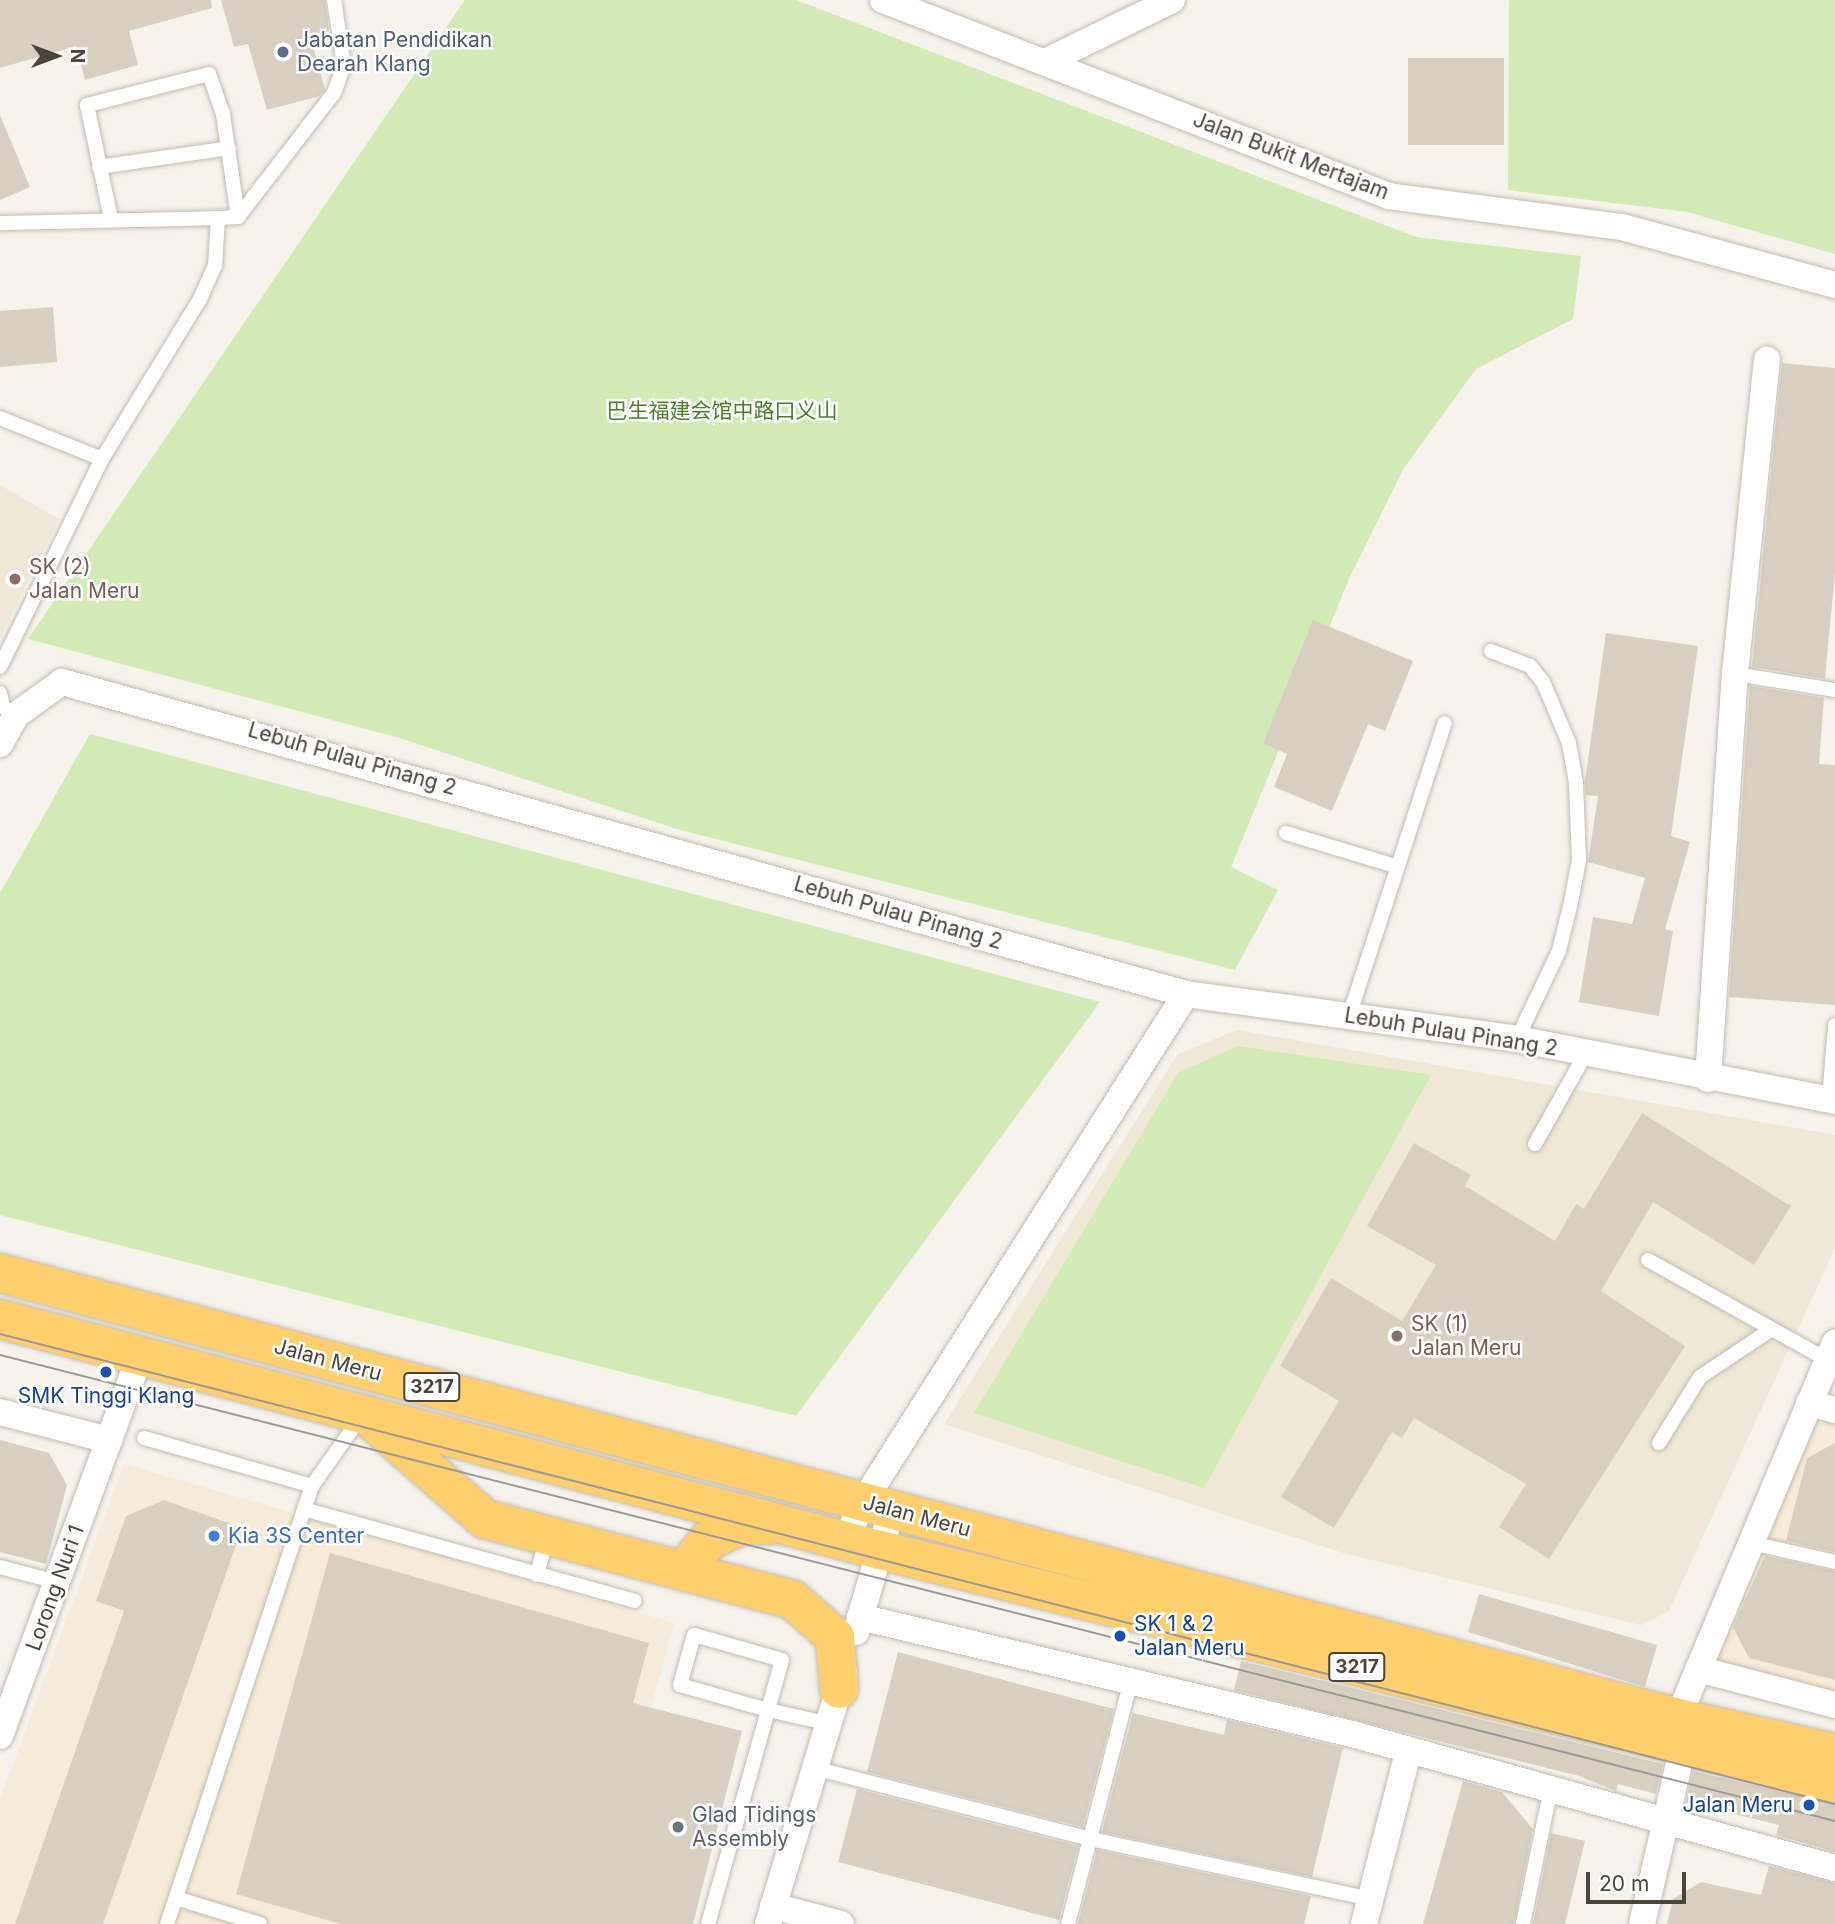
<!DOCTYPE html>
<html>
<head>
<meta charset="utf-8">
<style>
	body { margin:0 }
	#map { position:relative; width:1835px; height:1924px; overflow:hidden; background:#f6f3ec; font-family:Inter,"Noto Sans SC",sans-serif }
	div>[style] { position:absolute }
	.commercial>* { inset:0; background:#f7ead8 }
	.education>* { inset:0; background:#efe8d6 }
	.green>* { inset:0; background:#d2eab5 }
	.building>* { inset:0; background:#d8cfc1 }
	.roads { filter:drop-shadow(0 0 2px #c2bbae) drop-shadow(0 0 2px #c2bbae) }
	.lane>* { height:14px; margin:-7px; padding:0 7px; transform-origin:7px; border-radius:7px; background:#fff }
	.street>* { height:26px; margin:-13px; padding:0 13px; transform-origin:13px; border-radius:13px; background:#fff }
	.highway>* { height:38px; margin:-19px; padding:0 19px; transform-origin:19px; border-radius:19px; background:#ffcf6e }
	.tram>* { height:2px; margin:-1px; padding:0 1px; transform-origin:1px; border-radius:1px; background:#9a9a9a }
	.dots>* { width:19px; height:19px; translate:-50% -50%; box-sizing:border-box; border:4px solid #fff; border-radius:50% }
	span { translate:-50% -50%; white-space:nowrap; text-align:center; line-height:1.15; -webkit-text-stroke:5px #fff; paint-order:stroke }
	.shield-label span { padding:2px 5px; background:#fff; border:2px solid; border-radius:5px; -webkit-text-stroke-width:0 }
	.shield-label { font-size:19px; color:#4b4439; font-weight:700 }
	.service-label { font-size:21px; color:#4e5e75 }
	.left { translate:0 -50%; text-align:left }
	.street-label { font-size:21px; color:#4b4439 }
	.park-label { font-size:21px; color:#4a7f2a }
	.education-label { font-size:21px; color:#785e54 }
	.transit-label { font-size:21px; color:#164399 }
	.right { translate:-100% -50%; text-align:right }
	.shop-label { font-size:21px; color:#366cbe }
	.worship-label { font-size:21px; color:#5b616d }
	.north { position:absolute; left:21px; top:21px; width:70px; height:70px; -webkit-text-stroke:5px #fff; paint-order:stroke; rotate:90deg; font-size:19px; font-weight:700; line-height:28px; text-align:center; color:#4b4439 }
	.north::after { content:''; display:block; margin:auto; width:24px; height:32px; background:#4b4439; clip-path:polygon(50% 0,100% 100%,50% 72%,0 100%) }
	.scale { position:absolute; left:1586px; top:1872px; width:100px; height:32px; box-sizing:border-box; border:4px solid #4b4439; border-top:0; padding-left:9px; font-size:21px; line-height:24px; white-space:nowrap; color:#4b4439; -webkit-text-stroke:5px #fff; paint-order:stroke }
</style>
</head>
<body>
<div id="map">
	<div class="commercial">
		<i style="clip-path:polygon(1818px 1416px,1835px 1421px,1835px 1692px,1713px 1661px)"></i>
		<i style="clip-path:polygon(124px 1464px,674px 1623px,593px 1924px,0 1924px,0 1800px)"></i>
	</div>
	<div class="education">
		<i style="clip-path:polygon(0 485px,59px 519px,0 638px)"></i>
		<i style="clip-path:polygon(1237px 1030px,1835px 1135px,1835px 1248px,1669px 1611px,1641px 1625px,1343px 1553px,944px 1424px,1178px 1054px)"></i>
	</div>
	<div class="green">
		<i style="clip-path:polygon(465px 0,796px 0,1416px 237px,1581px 256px,1573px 319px,1476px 369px,1404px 468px,1349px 579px,1231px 867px,1278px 890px,1235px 970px,680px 830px,396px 737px,28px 639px)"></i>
		<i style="clip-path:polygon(1509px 0,1835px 0,1835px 254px,1687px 212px,1508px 190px)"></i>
		<i style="clip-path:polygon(90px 734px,1100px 1002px,796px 1416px,0 1215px,0 893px)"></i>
		<i style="clip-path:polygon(1238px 1046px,1431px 1075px,1204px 1488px,974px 1413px,1178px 1073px)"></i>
	</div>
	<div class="building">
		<i style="clip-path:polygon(0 0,211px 0,212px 8px,129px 31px,138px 65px,85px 80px,76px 46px,0 68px)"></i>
		<i style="clip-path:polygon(221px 0,325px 0,329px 31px,310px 36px,325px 89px,320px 96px,267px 110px,248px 44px,234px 47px)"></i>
		<i style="clip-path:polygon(1408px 58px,1504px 58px,1504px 145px,1408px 145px)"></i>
		<i style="clip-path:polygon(0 115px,30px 187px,0 200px)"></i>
		<i style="clip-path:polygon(53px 307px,57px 362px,0 367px,0 311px)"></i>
		<i style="clip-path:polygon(1782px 363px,1835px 368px,1835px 572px,1825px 679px,1752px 667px)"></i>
		<i style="clip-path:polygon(1313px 620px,1413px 661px,1385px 731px,1368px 724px,1332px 811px,1274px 787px,1287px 754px,1263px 743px)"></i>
		<i style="clip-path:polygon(1606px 633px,1698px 646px,1671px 836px,1690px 842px,1665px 929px,1673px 931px,1659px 1016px,1579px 1002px,1593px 917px,1632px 924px,1645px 878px,1588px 862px,1598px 796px,1586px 795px,1585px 781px)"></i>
		<i style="clip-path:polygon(1750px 686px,1824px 698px,1819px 764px,1835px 765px,1835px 1005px,1729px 997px)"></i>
		<i style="clip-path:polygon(1642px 1113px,1791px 1206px,1754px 1265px,1653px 1202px,1601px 1291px,1685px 1346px,1549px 1559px,1499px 1527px,1526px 1484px,1414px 1418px,1402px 1438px,1392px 1432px,1334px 1528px,1281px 1497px,1339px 1401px,1280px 1366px,1331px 1278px,1402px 1321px,1436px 1265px,1367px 1226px,1414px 1143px,1471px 1175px,1465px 1186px,1555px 1241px,1576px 1204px,1584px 1209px)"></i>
		<i style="clip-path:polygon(0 1440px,49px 1453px,67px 1485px,46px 1564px,0 1552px)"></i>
		<i style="clip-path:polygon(1835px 1443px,1835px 1552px,1786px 1541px,1807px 1458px)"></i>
		<i style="clip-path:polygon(164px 1500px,242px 1528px,103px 1924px,15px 1924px,124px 1611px,96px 1601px,126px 1516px)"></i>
		<i style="clip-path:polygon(330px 1553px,649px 1643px,633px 1703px,742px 1731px,693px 1924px,341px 1924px,236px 1894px)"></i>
		<i style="clip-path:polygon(1765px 1556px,1835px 1571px,1835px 1680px,1749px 1658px,1733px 1627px)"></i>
		<i style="clip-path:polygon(1479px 1594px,1657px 1645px,1645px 1687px,1468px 1632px)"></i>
		<i style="clip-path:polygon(898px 1652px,1114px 1709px,1083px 1827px,867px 1772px)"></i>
		<i style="clip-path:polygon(1241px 1661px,1663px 1764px,1656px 1794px,1618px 1784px,1616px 1791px,1579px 1776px,1234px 1690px)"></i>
		<i style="clip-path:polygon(1133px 1713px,1224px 1735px,1227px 1720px,1343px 1748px,1312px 1877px,1102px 1832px)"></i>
		<i style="clip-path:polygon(1693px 1771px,1835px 1804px,1835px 1852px,1776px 1835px,1779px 1825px,1686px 1802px)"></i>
		<i style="clip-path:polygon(1463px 1781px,1502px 1792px,1533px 1829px,1514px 1924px,1423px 1924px)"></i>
		<i style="clip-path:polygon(857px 1789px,1078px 1846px,1059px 1920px,838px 1862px)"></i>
		<i style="clip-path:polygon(1551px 1833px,1585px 1841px,1565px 1924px,1533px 1924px)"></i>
		<i style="clip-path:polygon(1097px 1850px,1311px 1896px,1304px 1924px,1078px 1924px)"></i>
		<i style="clip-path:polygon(1769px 1866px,1835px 1883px,1835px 1924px,1667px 1924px,1673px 1899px,1701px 1882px,1761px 1895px)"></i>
	</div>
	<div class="roads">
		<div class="lane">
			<i style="left:99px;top:167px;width:131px;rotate:-8.3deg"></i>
			<i style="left:238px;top:217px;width:157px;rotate:-52.3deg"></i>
			<i style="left:334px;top:93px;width:29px;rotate:-70deg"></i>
			<i style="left:344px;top:66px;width:67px;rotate:-98.6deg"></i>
			<i style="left:0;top:223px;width:218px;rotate:-1.3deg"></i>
			<i style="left:0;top:418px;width:110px;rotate:21.9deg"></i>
			<i style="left:1491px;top:651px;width:42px;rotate:21deg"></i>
			<i style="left:1530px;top:666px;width:21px;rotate:51deg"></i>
			<i style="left:1543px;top:682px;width:66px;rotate:66.9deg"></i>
			<i style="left:1569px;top:743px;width:41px;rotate:80.1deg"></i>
			<i style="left:1576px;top:783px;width:77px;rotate:87.8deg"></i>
			<i style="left:1579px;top:860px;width:43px;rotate:100.8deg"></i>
			<i style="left:1571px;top:902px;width:50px;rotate:103.8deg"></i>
			<i style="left:1559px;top:951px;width:98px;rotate:115.5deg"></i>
			<i style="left:0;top:667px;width:232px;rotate:-63.9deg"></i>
			<i style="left:102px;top:459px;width:188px;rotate:-58.5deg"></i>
			<i style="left:200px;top:299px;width:36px;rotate:-66deg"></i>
			<i style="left:215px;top:266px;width:48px;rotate:-86.4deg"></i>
			<i style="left:218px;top:218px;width:20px;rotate:-3deg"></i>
			<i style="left:238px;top:217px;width:104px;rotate:-98.3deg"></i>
			<i style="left:223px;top:114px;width:42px;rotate:-109.3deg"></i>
			<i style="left:209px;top:74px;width:126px;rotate:165.7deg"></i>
			<i style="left:87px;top:105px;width:116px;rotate:78.1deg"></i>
			<i style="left:1735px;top:674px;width:101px;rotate:9.1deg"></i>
			<i style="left:0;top:693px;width:14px;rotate:78deg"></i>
			<i style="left:3px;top:707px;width:15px;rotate:32deg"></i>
			<i style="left:1286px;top:833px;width:114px;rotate:16.8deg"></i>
			<i style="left:1349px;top:1016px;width:308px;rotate:-71.9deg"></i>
			<i style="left:1829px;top:1100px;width:75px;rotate:-85.4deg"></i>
			<i style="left:1535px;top:1144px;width:102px;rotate:-60.7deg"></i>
			<i style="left:1648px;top:1260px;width:206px;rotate:29.1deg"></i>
			<i style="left:144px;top:1438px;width:175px;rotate:15.9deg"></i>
			<i style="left:1659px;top:1443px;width:78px;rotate:-58.2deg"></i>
			<i style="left:1700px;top:1377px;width:83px;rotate:-33.7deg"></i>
			<i style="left:307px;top:1510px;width:340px;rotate:15.5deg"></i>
			<i style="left:1751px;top:1543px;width:86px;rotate:12.7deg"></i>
			<i style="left:0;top:1567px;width:59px;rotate:14.7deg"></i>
			<i style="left:537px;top:1575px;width:40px;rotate:-75.6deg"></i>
			<i style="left:814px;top:1768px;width:286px;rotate:14.4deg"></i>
			<i style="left:1091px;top:1839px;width:285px;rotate:12.1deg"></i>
			<i style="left:176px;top:1898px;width:88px;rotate:17.2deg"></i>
			<i style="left:167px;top:1924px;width:461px;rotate:-71.7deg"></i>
			<i style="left:312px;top:1486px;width:87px;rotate:-54.8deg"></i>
			<i style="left:708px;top:1924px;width:222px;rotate:-74.3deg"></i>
			<i style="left:768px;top:1710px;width:52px;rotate:-74.4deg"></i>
			<i style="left:782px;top:1660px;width:91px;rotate:-164.1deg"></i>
			<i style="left:694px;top:1635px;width:52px;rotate:105.6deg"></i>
			<i style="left:680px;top:1685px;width:91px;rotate:15.9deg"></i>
			<i style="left:768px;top:1710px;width:59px;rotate:12.6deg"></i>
			<i style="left:1068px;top:1924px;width:247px;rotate:-75.5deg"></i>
			<i style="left:1523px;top:1924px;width:135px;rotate:-78.4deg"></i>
		</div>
		<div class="street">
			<i style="left:883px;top:0;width:543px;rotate:21.17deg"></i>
			<i style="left:1389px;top:196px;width:235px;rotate:7.6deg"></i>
			<i style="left:1622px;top:227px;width:221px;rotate:15.2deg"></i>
			<i style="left:1047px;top:61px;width:139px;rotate:-26deg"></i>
			<i style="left:0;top:744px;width:33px;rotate:-61deg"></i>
			<i style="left:16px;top:715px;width:57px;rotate:-35.7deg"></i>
			<i style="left:62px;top:682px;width:1166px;rotate:15.51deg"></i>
			<i style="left:1186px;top:994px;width:334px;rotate:7.7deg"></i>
			<i style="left:1517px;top:1039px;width:324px;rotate:11deg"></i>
			<i style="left:1708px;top:1079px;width:406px;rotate:-86.2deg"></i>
			<i style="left:1735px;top:674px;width:316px;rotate:-84.2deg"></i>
			<i style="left:1809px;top:1403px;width:27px;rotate:15deg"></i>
			<i style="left:0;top:1412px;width:113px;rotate:14.4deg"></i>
			<i style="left:845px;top:1541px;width:43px;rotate:-65.2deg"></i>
			<i style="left:863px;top:1502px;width:602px;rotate:-57.55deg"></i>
			<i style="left:860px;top:1617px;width:506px;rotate:13.38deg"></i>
			<i style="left:1352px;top:1734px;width:501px;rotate:15.51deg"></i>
			<i style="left:856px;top:1632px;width:128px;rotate:-73.7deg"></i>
			<i style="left:1698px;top:1669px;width:142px;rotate:14.7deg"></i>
			<i style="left:1678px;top:1718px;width:407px;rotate:-67.3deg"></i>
			<i style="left:0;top:1736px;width:405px;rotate:-69.8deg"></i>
			<i style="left:773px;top:1906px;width:70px;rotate:14.8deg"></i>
			<i style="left:768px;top:1924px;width:263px;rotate:-73.2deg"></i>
			<i style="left:1364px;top:1924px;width:177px;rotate:-75.6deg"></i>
			<i style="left:1642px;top:1924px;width:183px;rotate:-77deg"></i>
		</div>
		<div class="highway">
			<i style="left:0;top:1273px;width:1736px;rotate:14.85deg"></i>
			<i style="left:1678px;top:1718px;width:161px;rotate:12.6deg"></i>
			<i style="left:0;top:1319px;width:910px;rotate:14.71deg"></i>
			<i style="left:880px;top:1550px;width:983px;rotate:13.71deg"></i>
			<i style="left:376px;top:1424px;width:145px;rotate:41.1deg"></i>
			<i style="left:485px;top:1519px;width:318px;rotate:14.7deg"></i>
			<i style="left:793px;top:1600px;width:56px;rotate:41.4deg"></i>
			<i style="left:835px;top:1637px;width:52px;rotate:85.6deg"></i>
			<i style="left:685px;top:1569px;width:36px;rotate:-51deg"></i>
			<i style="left:708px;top:1541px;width:38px;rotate:-25deg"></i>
			<i style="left:743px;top:1525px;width:27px"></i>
		</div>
	</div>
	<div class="tram">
		<i style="left:0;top:1334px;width:1894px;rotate:14.37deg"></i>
		<i style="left:0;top:1355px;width:1893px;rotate:14.25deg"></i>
	</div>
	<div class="dots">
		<i style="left:283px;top:52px;background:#5c6f8a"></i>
		<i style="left:15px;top:579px;background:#8d6e63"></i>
		<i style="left:1397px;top:1336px;background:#8d6e63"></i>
		<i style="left:106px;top:1372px;background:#1a4fb4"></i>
		<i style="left:214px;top:1536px;background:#3f7fe0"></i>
		<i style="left:1120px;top:1636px;background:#1a4fb4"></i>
		<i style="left:1809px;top:1805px;background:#1a4fb4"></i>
		<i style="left:678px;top:1827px;background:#6b7280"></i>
	</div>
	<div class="shield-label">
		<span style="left:432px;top:1387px">3217</span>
		<span style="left:1357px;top:1667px">3217</span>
	</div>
	<div class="service-label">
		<span class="left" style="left:297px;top:52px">Jabatan Pendidikan<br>Dearah Klang</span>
	</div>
	<div class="street-label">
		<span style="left:1291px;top:156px;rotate:21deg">Jalan Bukit Mertajam</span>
		<span style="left:352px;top:759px;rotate:16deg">Lebuh Pulau Pinang 2</span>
		<span style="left:898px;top:913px;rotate:16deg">Lebuh Pulau Pinang 2</span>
		<span style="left:1451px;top:1032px;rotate:9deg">Lebuh Pulau Pinang 2</span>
		<span style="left:328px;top:1360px;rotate:15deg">Jalan Meru</span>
		<span style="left:917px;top:1516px;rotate:15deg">Jalan Meru</span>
		<span style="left:55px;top:1588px;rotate:-70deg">Lorong Nuri 1</span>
	</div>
	<div class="park-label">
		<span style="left:722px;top:411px">巴生福建会馆中路口义山</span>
	</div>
	<div class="education-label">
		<span class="left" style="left:29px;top:579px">SK (2)<br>Jalan Meru</span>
		<span class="left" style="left:1411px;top:1336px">SK (1)<br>Jalan Meru</span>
	</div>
	<div class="transit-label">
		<span style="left:106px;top:1396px">SMK Tinggi Klang</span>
		<span class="left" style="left:1134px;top:1636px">SK 1 &amp; 2<br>Jalan Meru</span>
		<span class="right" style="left:1793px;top:1805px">Jalan Meru</span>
	</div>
	<div class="shop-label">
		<span class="left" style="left:228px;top:1536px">Kia 3S Center</span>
	</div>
	<div class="worship-label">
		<span class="left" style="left:692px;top:1827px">Glad Tidings<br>Assembly</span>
	</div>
	<div class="north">N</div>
	<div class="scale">20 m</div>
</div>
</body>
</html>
